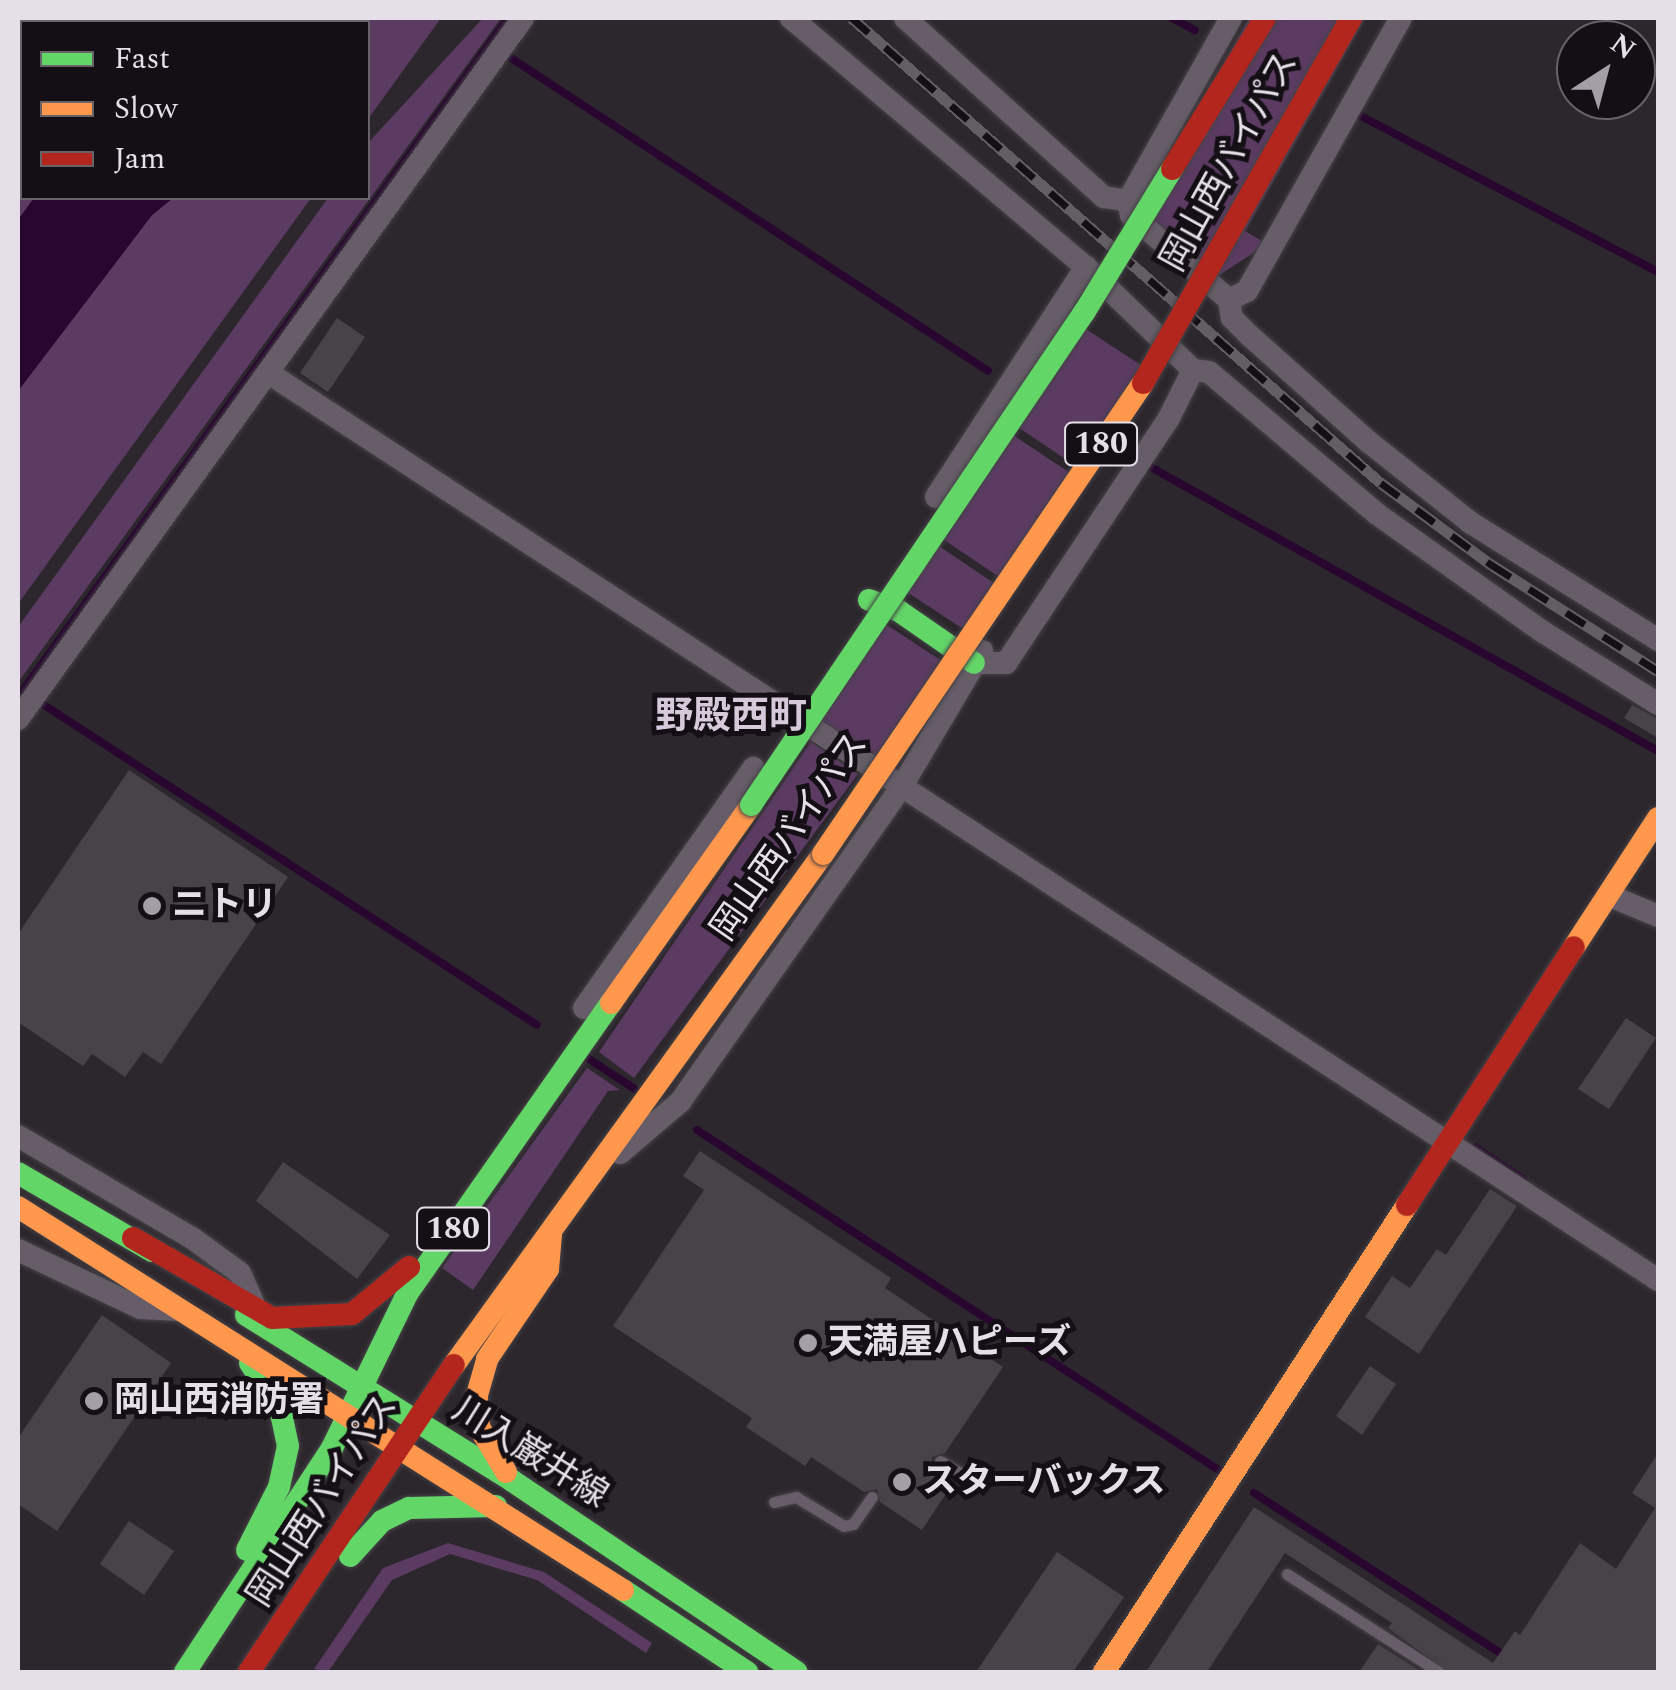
<!DOCTYPE html>
<html>
<head>
<meta charset="utf-8">
<style>
	body { margin:0 }
	#map { position:relative; width:1676px; height:1690px; overflow:hidden; background:#2c272d; font-family:Spectral,"Noto Sans JP",serif }
	div>[style] { position:absolute }
	.green>* { inset:0; background:#5c3b63 }
	.water>* { inset:0; background:#28062f }
	.stream>* { height:8px; margin:-4px; padding:0 4px; transform-origin:4px; border-radius:4px; background:#28062f }
	.building>* { inset:0; background:#484348 }
	.roads { filter:drop-shadow(0 0 2px #454246) drop-shadow(0 0 2px #454246) }
	.lane>* { height:11px; margin:-5.5px; padding:0 5.5px; transform-origin:5.5px; border-radius:5.5px; background:#665d68 }
	.street>* { height:22px; margin:-11px; padding:0 11px; transform-origin:11px; border-radius:11px; background:#665d68 }
	.fast>* { height:22px; margin:-11px; padding:0 11px; transform-origin:11px; border-radius:11px; background:#63d668 }
	.slow>* { height:22px; margin:-11px; padding:0 11px; transform-origin:11px; border-radius:11px; background:#ff974d }
	.jam>* { height:22px; margin:-11px; padding:0 11px; transform-origin:11px; border-radius:11px; background:#b3261e }
	.rail>* { height:11px; margin-top:-5.5px; transform-origin:0; background:repeating-linear-gradient(90deg,#140f15 0 22px,#635d64 0 44px); box-sizing:border-box; border-block:2px solid #635d64 }
	.bridges { filter:drop-shadow(0 0 2px #454246) drop-shadow(0 0 2px #454246) }
	.fast-bridge>* { height:22px; margin:-11px; padding:0 11px; transform-origin:11px; border-radius:11px; background:#63d668 }
	.slow-bridge>* { height:22px; margin:-11px; padding:0 11px; transform-origin:11px; border-radius:11px; background:#ff974d }
	.jam-bridge>* { height:22px; margin:-11px; padding:0 11px; transform-origin:11px; border-radius:11px; background:#b3261e }
	.dots>* { width:28px; height:28px; translate:-50% -50%; box-sizing:border-box; border:5px solid #140f15; border-radius:50% }
	span { translate:-50% -50%; white-space:nowrap; text-align:center; line-height:1.15; -webkit-text-stroke:10px #140f15; paint-order:stroke }
	.shield-label span { padding:2px 8px; background:#140f15; border:2px solid; border-radius:8px; -webkit-text-stroke-width:0 }
	.shield-label { font-size:32px; color:#e5dfe7; font-weight:700 }
	.street-label { font-size:35px; color:#e5dfe7 }
	.poi-label { font-size:35px; color:#e5dfe7; font-weight:700 }
	.left { translate:0 -50%; text-align:left }
	.neighbourhood-label { font-size:38px; color:#d6c9d9; font-weight:700 }
	.frame { position:absolute; inset:0; border:20px solid #e5dfe7; pointer-events:none }
	.legend { position:absolute; left:20px; top:20px; width:350px; height:180px; box-sizing:border-box; background:#140f15; border:2px solid #686269; margin:0; padding:12px 18px; list-style:none; font-size:30px; color:#e5dfe7 }
	.legend li { display:flex; align-items:center; gap:20px; height:50px }
	.legend b { width:50px; border:2px solid #686269 }
	.north { position:absolute; left:1556px; top:20px; width:100px; height:100px; box-sizing:border-box; background:#140f15; border:2px solid #686269; border-radius:50%; rotate:36deg; font-size:28px; font-weight:700; line-height:40px; text-align:center; color:#e5dfe7 }
	.north::after { content:''; display:block; margin:auto; width:35px; height:45px; background:#a49fa6; clip-path:polygon(50% 0,100% 100%,50% 72%,0 100%) }
</style>
</head>
<body>
<div id="map">
	<div class="green">
		<i style="clip-path:polygon(274px 18px,441px 18px,368px 119px,368px 22px,272px 22px)"></i>
		<i style="clip-path:polygon(483px 18px,501px 18px,19px 681px,18px 627px,328px 198px,368px 198px,368px 143px)"></i>
		<i style="clip-path:polygon(1249px 18px,1365px 18px,1245px 231px,1267px 244px,1218px 276px,1142px 211px)"></i>
		<i style="clip-path:polygon(22px 85px,22px 198px,34px 198px,18px 220px)"></i>
		<i style="clip-path:polygon(173px 198px,311px 198px,18px 604px,18px 391px,152px 215px)"></i>
		<i style="clip-path:polygon(evenodd,1066px 316px,1156px 375px,985px 631px,960px 627px,910px 594px,885px 588px,1066px 316px,1000px 415px,1089px 475px,1085px 483px,995px 423px,1000px 415px,1066px 316px,925px 527px,1014px 587px,1010px 594px,921px 534px,925px 527px)"></i>
		<i style="clip-path:polygon(887px 625px,942px 661px,891px 771px,806px 713px)"></i>
		<i style="clip-path:polygon(811px 742px,858px 774px,634px 1078px,599px 1052px)"></i>
		<i style="clip-path:polygon(587px 1068px,620px 1090px,608px 1091px,473px 1290px,442px 1268px)"></i>
		<i style="clip-path:polygon(448px 1543px,544px 1572px,652px 1643px,646px 1653px,537px 1580px,450px 1554px,392px 1580px,328px 1672px,314px 1669px,383px 1568px)"></i>
	</div>
	<div class="water">
		<i style="clip-path:polygon(164px 18px,274px 18px,161px 22px)"></i>
		<i style="clip-path:polygon(34px 198px,173px 198px,152px 215px,18px 391px,18px 220px)"></i>
	</div>
	<div class="stream">
		<i style="left:1172px;top:18px;width:26px;rotate:28deg"></i>
		<i style="left:508px;top:56px;width:574px;rotate:33.27deg"></i>
		<i style="left:1359px;top:115px;width:338px;rotate:27.7deg"></i>
		<i style="left:1147px;top:465px;width:586px;rotate:29.24deg"></i>
		<i style="left:18px;top:697px;width:837px;rotate:-54.18deg"></i>
		<i style="left:41px;top:703px;width:591px;rotate:32.99deg"></i>
		<i style="left:589px;top:1059px;width:55px;rotate:33.1deg"></i>
		<i style="left:697px;top:1130px;width:624px;rotate:33.1deg"></i>
		<i style="left:1475px;top:1147px;width:58px;rotate:33.7deg"></i>
		<i style="left:1254px;top:1493px;width:299px;rotate:33deg"></i>
	</div>
	<div class="building">
		<i style="clip-path:polygon(337px 318px,365px 337px,328px 392px,300px 373px)"></i>
		<i style="clip-path:polygon(1632px 705px,1658px 719px,1658px 738px,1624px 718px)"></i>
		<i style="clip-path:polygon(129px 770px,288px 877px,161px 1064px,143px 1052px,125px 1077px,92px 1054px,83px 1066px,18px 1022px,18px 934px)"></i>
		<i style="clip-path:polygon(1626px 1018px,1656px 1038px,1609px 1109px,1578px 1089px)"></i>
		<i style="clip-path:polygon(700px 1151px,891px 1278px,885px 1288px,1003px 1367px,945px 1453px,932px 1457px,931px 1474px,951px 1486px,922px 1530px,880px 1502px,877px 1489px,864px 1492px,811px 1457px,805px 1466px,746px 1427px,752px 1418px,613px 1326px,704px 1190px,683px 1176px)"></i>
		<i style="clip-path:polygon(283px 1162px,390px 1235px,357px 1279px,256px 1201px)"></i>
		<i style="clip-path:polygon(1490px 1189px,1517px 1206px,1419px 1354px,1365px 1317px,1392px 1276px,1410px 1288px,1437px 1249px,1446px 1255px)"></i>
		<i style="clip-path:polygon(102px 1315px,171px 1363px,57px 1531px,18px 1504px,18px 1438px)"></i>
		<i style="clip-path:polygon(1370px 1366px,1396px 1384px,1362px 1435px,1336px 1416px)"></i>
		<i style="clip-path:polygon(1658px 1453px,1658px 1672px,1448px 1672px,1388px 1628px,1392px 1623px,1285px 1553px,1207px 1672px,1146px 1672px,1254px 1507px,1493px 1663px,1515px 1631px,1520px 1635px,1580px 1543px,1616px 1569px,1655px 1508px,1632px 1493px)"></i>
		<i style="clip-path:polygon(129px 1521px,174px 1551px,144px 1595px,100px 1564px)"></i>
		<i style="clip-path:polygon(1057px 1552px,1124px 1597px,1073px 1672px,976px 1672px)"></i>
		<i style="clip-path:polygon(1378px 1644px,1422px 1672px,1359px 1672px)"></i>
	</div>
	<div class="roads">
		<div class="lane">
			<i style="left:940px;top:1461px;width:42px;rotate:30.3deg"></i>
			<i style="left:774px;top:1502px;width:23px;rotate:-13deg"></i>
			<i style="left:796px;top:1497px;width:56px;rotate:31.1deg"></i>
			<i style="left:844px;top:1526px;width:9px;rotate:-13deg"></i>
			<i style="left:853px;top:1524px;width:33px;rotate:-55deg"></i>
			<i style="left:1287px;top:1574px;width:181px;rotate:32.8deg"></i>
		</div>
		<div class="street">
			<i style="left:791px;top:18px;width:386px;rotate:40.2deg"></i>
			<i style="left:905px;top:18px;width:268px;rotate:42deg"></i>
			<i style="left:1104px;top:197px;width:24px;rotate:9deg"></i>
			<i style="left:1231px;top:18px;width:210px;rotate:119.4deg"></i>
			<i style="left:1128px;top:201px;width:14px;rotate:78deg"></i>
			<i style="left:1131px;top:215px;width:130px;rotate:40.9deg"></i>
			<i style="left:1229px;top:300px;width:18px;rotate:81deg"></i>
			<i style="left:1232px;top:318px;width:24px;rotate:45deg"></i>
			<i style="left:1249px;top:335px;width:162px;rotate:41.8deg"></i>
			<i style="left:1370px;top:443px;width:129px;rotate:38.4deg"></i>
			<i style="left:1471px;top:523px;width:221px;rotate:32deg"></i>
			<i style="left:56px;top:22px;width:5px;rotate:-53deg"></i>
			<i style="left:101px;top:22px;width:5px;rotate:-53deg"></i>
			<i style="left:18px;top:74px;width:7px;rotate:-56deg"></i>
			<i style="left:18px;top:137px;width:8px;rotate:-60deg"></i>
			<i style="left:1229px;top:300px;width:20px;rotate:-27deg"></i>
			<i style="left:1247px;top:291px;width:313px;rotate:-60.6deg"></i>
			<i style="left:1193px;top:370px;width:16px;rotate:7deg"></i>
			<i style="left:1209px;top:372px;width:220px;rotate:40.2deg"></i>
			<i style="left:1377px;top:514px;width:200px;rotate:35.4deg"></i>
			<i style="left:1540px;top:630px;width:139px;rotate:32.1deg"></i>
			<i style="left:270px;top:374px;width:1658px;rotate:33.13deg"></i>
			<i style="left:936px;top:497px;width:275px;rotate:-56.9deg"></i>
			<i style="left:1086px;top:267px;width:149px;rotate:43.9deg"></i>
			<i style="left:1193px;top:370px;width:54px;rotate:116.6deg"></i>
			<i style="left:1169px;top:418px;width:294px;rotate:123.6deg"></i>
			<i style="left:1006px;top:663px;width:32px;rotate:180deg"></i>
			<i style="left:18px;top:719px;width:864px;rotate:-54.23deg"></i>
			<i style="left:1608px;top:895px;width:54px;rotate:22.8deg"></i>
			<i style="left:584px;top:1008px;width:294px;rotate:-54.8deg"></i>
			<i style="left:18px;top:1136px;width:202px;rotate:30.4deg"></i>
			<i style="left:192px;top:1238px;width:59px;rotate:36.1deg"></i>
			<i style="left:240px;top:1273px;width:34px;rotate:66deg"></i>
			<i style="left:620px;top:1153px;width:79px;rotate:-40.4deg"></i>
			<i style="left:680px;top:1102px;width:386px;rotate:-54.9deg"></i>
			<i style="left:902px;top:786px;width:157px;rotate:-59.3deg"></i>
			<i style="left:18px;top:1250px;width:135px;rotate:25.4deg"></i>
			<i style="left:140px;top:1308px;width:39px;rotate:3deg"></i>
		</div>
		<div class="fast">
			<i style="left:869px;top:600px;width:32px;rotate:20deg"></i>
			<i style="left:899px;top:611px;width:91px;rotate:34.7deg"></i>
			<i style="left:18px;top:1173px;width:155px;rotate:30.2deg"></i>
			<i style="left:246px;top:1315px;width:312px;rotate:31.9deg"></i>
			<i style="left:511px;top:1480px;width:344px;rotate:33.9deg"></i>
			<i style="left:247px;top:1550px;width:71px;rotate:-63.1deg"></i>
			<i style="left:279px;top:1487px;width:42px;rotate:-77.6deg"></i>
			<i style="left:288px;top:1446px;width:39px;rotate:-102deg"></i>
			<i style="left:280px;top:1408px;width:54px;rotate:-123.7deg"></i>
			<i style="left:350px;top:1556px;width:47px;rotate:-47.6deg"></i>
			<i style="left:382px;top:1521px;width:30px;rotate:-26deg"></i>
			<i style="left:409px;top:1508px;width:87px;rotate:-1.3deg"></i>
			<i style="left:623px;top:1590px;width:149px;rotate:33.5deg"></i>
			<i style="left:185px;top:1672px;width:268px;rotate:-56.7deg"></i>
			<i style="left:332px;top:1448px;width:171px;rotate:-64deg"></i>
			<i style="left:407px;top:1294px;width:355px;rotate:-55deg"></i>
		</div>
		<div class="slow">
			<i style="left:1574px;top:947px;width:154px;rotate:-56.9deg"></i>
			<i style="left:611px;top:1003px;width:242px;rotate:-54.7deg"></i>
			<i style="left:18px;top:1207px;width:716px;rotate:32.34deg"></i>
			<i style="left:454px;top:1365px;width:630px;rotate:-54.17deg"></i>
			<i style="left:506px;top:1472px;width:52px;rotate:-121deg"></i>
			<i style="left:479px;top:1427px;width:32px;rotate:-94deg"></i>
			<i style="left:477px;top:1395px;width:37px;rotate:-74deg"></i>
			<i style="left:487px;top:1359px;width:109px;rotate:-55.9deg"></i>
			<i style="left:548px;top:1269px;width:35px;rotate:-85deg"></i>
			<i style="left:1104px;top:1672px;width:557px;rotate:-57.02deg"></i>
		</div>
		<div class="jam">
			<i style="left:1407px;top:1205px;width:307px;rotate:-57.1deg"></i>
			<i style="left:133px;top:1238px;width:160px;rotate:29.9deg"></i>
			<i style="left:272px;top:1318px;width:80px;rotate:-2.9deg"></i>
			<i style="left:352px;top:1314px;width:74px;rotate:-39.5deg"></i>
			<i style="left:249px;top:1672px;width:369px;rotate:-56.3deg"></i>
		</div>
	</div>
	<div class="rail">
		<i style="left:852px;top:18px;width:704px;rotate:41.32deg"></i>
		<i style="left:1381px;top:483px;width:138px;rotate:36.5deg"></i>
		<i style="left:1492px;top:565px;width:197px;rotate:32.6deg"></i>
	</div>
	<div class="bridges">
		<div class="fast-bridge">
			<i style="left:751px;top:805px;width:596px;rotate:-55.94deg"></i>
			<i style="left:1085px;top:311px;width:167px;rotate:-58.5deg"></i>
		</div>
		<div class="slow-bridge">
			<i style="left:823px;top:854px;width:569px;rotate:-55.81deg"></i>
		</div>
		<div class="jam-bridge">
			<i style="left:1172px;top:169px;width:177px;rotate:-58.4deg"></i>
			<i style="left:1143px;top:383px;width:420px;rotate:-60.3deg"></i>
		</div>
	</div>
	<div class="dots">
		<i style="left:152px;top:906px;background:#a49fa6"></i>
		<i style="left:808px;top:1343px;background:#a49fa6"></i>
		<i style="left:94px;top:1401px;background:#a49fa6"></i>
		<i style="left:902px;top:1482px;background:#a49fa6"></i>
	</div>
	<div class="shield-label">
		<span style="left:1101px;top:444px">180</span>
		<span style="left:453px;top:1229px">180</span>
	</div>
	<div class="street-label">
		<span style="left:1230px;top:162px;rotate:-61deg">岡山西バイパス</span>
		<span style="left:790px;top:837px;rotate:-55deg">岡山西バイパス</span>
		<span style="left:530px;top:1453px;rotate:32deg">川入巌井線</span>
		<span style="left:323px;top:1501px;rotate:-57deg">岡山西バイパス</span>
	</div>
	<div class="poi-label">
		<span class="left" style="left:172px;top:906px">ニトリ</span>
		<span class="left" style="left:828px;top:1343px">天満屋ハピーズ</span>
		<span class="left" style="left:114px;top:1401px">岡山西消防署</span>
		<span class="left" style="left:922px;top:1482px">スターバックス</span>
	</div>
	<div class="neighbourhood-label">
		<span style="left:731px;top:718px">野殿西町</span>
	</div>
	<div class="frame"></div>
	<ul class="legend">
	<li><b style="height:12px;background:#63d668"></b>Fast</li>
	<li><b style="height:12px;background:#ff974d"></b>Slow</li>
	<li><b style="height:12px;background:#b3261e"></b>Jam</li>
	</ul>
	<div class="north">N</div>
</div>
</body>
</html>
